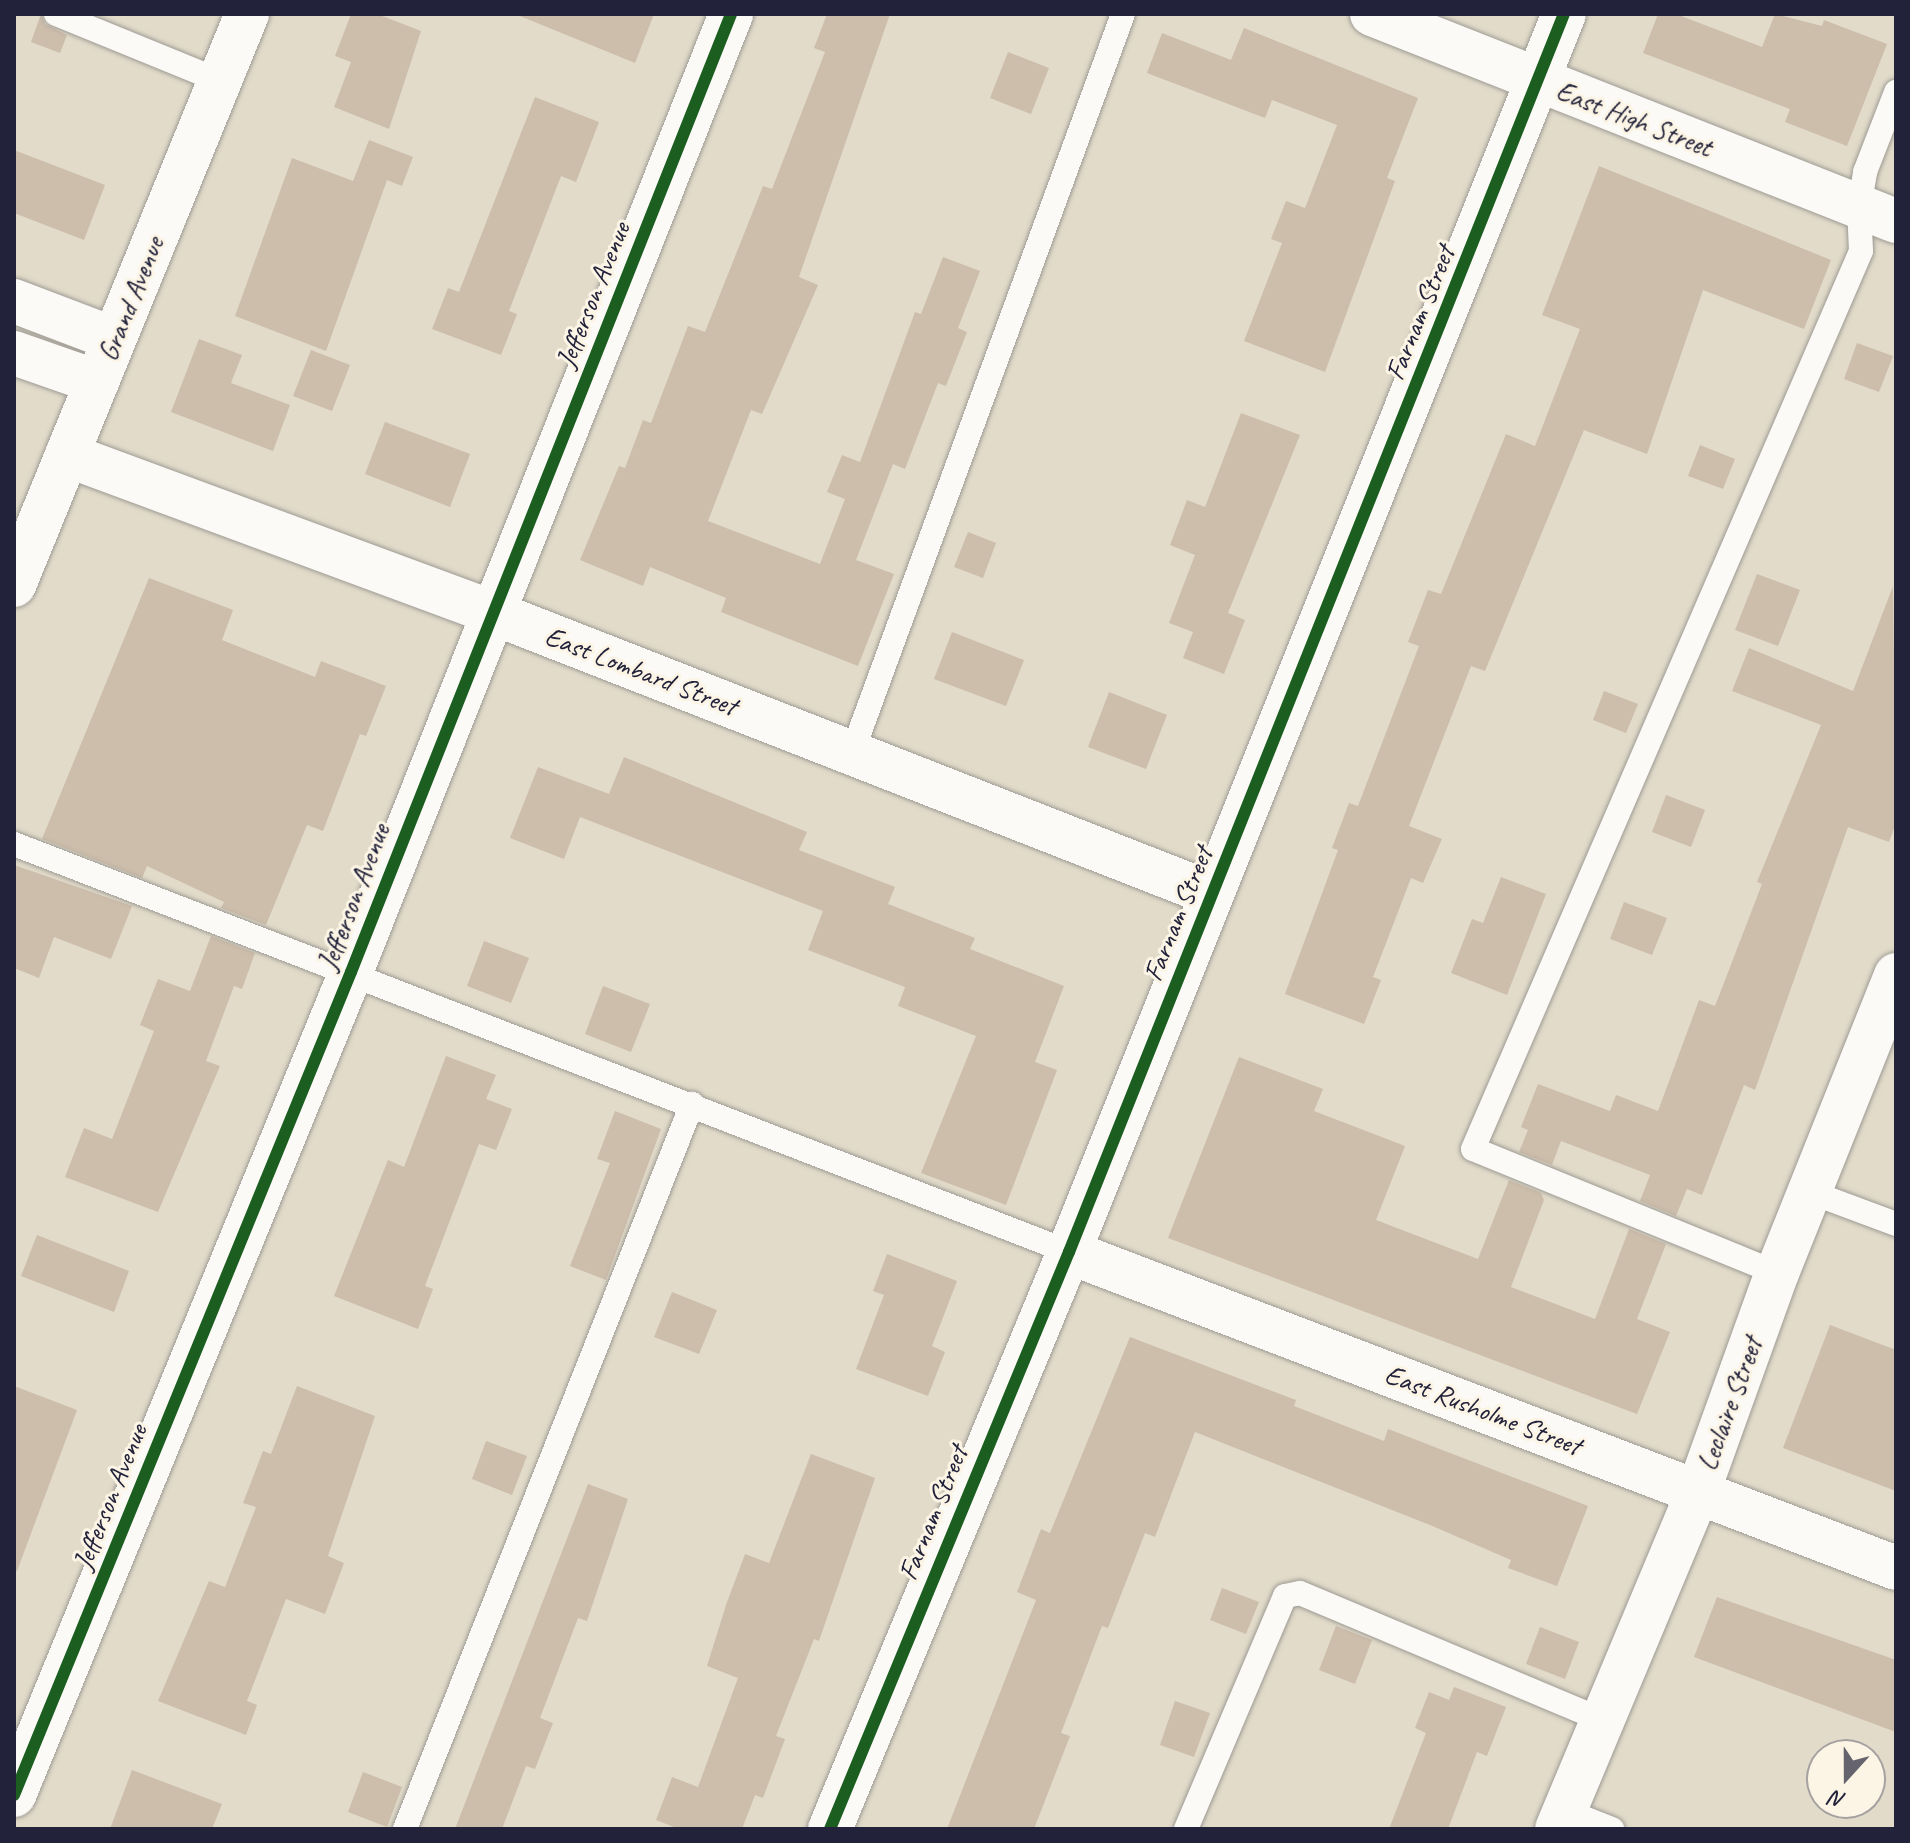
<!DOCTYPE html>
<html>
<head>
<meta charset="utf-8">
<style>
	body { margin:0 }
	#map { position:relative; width:1910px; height:1843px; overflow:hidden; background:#e2dbca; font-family:Caveat,sans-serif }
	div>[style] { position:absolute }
	.building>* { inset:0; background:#cdbdab }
	.roads { filter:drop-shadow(0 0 2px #9e9b94) drop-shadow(0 0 2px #9e9b94) }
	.lane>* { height:24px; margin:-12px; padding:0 12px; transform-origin:12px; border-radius:12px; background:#fbfaf7 }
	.street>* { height:44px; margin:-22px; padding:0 22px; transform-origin:22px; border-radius:22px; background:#fbfaf7 }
	.cycleway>* { height:12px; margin:-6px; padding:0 6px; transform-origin:6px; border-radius:6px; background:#1b5e20 }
	span { translate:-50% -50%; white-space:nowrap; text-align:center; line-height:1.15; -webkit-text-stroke:6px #fcf5e5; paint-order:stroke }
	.street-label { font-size:28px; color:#22223b }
	.frame { position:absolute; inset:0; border:16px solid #22223b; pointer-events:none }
	.north { position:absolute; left:1806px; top:1739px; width:80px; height:80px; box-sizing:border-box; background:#fcf5e5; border:2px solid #a5a1a1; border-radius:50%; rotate:201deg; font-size:22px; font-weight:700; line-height:32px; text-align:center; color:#22223b }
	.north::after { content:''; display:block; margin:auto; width:28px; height:36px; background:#65636d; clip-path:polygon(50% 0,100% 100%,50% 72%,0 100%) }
</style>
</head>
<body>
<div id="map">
	<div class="building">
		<i style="clip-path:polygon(41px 14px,45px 24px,67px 35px,60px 53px,31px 42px)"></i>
		<i style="clip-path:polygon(351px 14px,377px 14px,421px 31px,389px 129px,334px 107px,351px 62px,335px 56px)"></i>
		<i style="clip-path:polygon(515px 14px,654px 14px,635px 63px)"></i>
		<i style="clip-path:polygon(827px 14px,890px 14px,799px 277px,818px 285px,762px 414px,751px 410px,708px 521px,820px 564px,845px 499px,827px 492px,842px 455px,860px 462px,915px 312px,921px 314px,943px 257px,980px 271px,958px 328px,967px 332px,946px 386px,938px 383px,905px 469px,893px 464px,856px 560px,894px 574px,858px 666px,721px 612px,726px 598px,650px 567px,643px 586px,580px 560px,619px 466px,625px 468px,643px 420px,651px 423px,688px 326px,705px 332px,763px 186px,772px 189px,825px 52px,814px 48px)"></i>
		<i style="clip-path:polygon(1658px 14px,1676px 14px,1762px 47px,1775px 14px,1822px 26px,1824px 20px,1887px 44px,1847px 146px,1785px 122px,1790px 109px,1643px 53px)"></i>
		<i style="clip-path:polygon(1244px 28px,1418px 98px,1387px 178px,1395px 181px,1325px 372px,1244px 341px,1282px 243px,1271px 239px,1286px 201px,1305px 208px,1337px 125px,1272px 100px,1265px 118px,1147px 73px,1162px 33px,1231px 60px)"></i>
		<i style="clip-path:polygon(1008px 52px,1049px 68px,1031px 114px,990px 98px)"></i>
		<i style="clip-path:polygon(535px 97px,599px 122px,576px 182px,561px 176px,509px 311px,517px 314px,501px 355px,432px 329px,448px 288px,459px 292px)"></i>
		<i style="clip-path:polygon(369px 140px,413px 157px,402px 186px,387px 180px,326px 351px,235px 316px,292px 158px,353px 181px)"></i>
		<i style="clip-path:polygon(14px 150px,105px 185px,84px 240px,14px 213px)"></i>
		<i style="clip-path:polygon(1599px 166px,1831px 260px,1804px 329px,1703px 290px,1647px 454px,1584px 430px,1485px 671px,1471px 666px,1409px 826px,1442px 839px,1423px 883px,1411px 878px,1373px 977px,1381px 980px,1364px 1024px,1285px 994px,1338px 850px,1332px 848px,1349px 803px,1358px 806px,1419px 646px,1408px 642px,1428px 590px,1441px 594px,1506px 434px,1535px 446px,1580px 329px,1542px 315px)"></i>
		<i style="clip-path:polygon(199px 339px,242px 355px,231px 383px,290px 405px,273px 451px,171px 412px)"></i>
		<i style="clip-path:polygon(1857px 343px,1893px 356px,1879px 392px,1844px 379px)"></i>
		<i style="clip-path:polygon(311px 350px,350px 365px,332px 411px,293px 396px)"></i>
		<i style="clip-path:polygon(1241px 413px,1300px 435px,1228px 613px,1245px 620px,1224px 674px,1183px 658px,1193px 632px,1169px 623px,1195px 555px,1170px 545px,1187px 500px,1205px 507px)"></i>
		<i style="clip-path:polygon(385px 422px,470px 454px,450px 507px,365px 474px)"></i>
		<i style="clip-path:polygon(1700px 445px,1735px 459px,1723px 489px,1688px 476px)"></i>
		<i style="clip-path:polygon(968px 532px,996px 543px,983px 578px,954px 567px)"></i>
		<i style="clip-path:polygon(1757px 574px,1800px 590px,1778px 646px,1735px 630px)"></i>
		<i style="clip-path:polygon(149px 578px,233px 610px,222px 640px,315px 677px,321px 661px,386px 686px,366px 736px,360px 734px,323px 831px,307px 825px,266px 925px,221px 908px,224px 902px,147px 866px,142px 878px,42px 839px)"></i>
		<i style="clip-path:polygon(1893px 586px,1896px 823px,1889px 842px,1848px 827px,1755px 1090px,1744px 1085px,1702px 1195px,1687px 1189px,1676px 1216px,1640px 1201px,1650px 1175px,1561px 1141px,1552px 1165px,1519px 1152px,1528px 1130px,1521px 1127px,1538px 1084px,1610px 1111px,1616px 1095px,1658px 1111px,1699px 1000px,1715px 1006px,1762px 884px,1757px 882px,1821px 725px,1732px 691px,1749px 648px,1853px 691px)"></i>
		<i style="clip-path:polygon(952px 632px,1024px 660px,1006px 706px,934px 679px)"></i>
		<i style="clip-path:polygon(1604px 691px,1638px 704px,1626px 733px,1593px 720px)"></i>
		<i style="clip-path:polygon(1109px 692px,1167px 715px,1146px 769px,1088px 747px)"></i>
		<i style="clip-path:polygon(624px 757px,807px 832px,799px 850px,895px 887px,888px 904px,975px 938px,970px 949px,1064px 986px,1035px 1062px,1057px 1070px,1006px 1205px,921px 1173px,976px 1036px,898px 1006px,905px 987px,808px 950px,823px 911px,580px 817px,564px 859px,510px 838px,538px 767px,609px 794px)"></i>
		<i style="clip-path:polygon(1666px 795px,1705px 810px,1691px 847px,1652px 832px)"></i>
		<i style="clip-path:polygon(14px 865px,132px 906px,111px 959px,54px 937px,39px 978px,14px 968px)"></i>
		<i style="clip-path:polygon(1501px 877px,1546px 894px,1507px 995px,1451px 973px,1472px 919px,1483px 923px)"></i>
		<i style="clip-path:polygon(1624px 902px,1667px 918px,1652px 955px,1610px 939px)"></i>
		<i style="clip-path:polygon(211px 936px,255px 953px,242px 989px,234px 986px,206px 1061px,220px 1066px,158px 1212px,65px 1177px,84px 1128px,112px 1139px,154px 1031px,140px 1025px,158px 979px,190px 991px)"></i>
		<i style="clip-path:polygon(484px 941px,529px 958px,511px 1003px,467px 986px)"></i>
		<i style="clip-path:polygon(603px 986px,650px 1004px,631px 1052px,585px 1034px)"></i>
		<i style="clip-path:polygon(446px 1056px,496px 1075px,486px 1099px,512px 1109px,496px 1150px,479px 1144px,425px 1286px,433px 1289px,418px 1329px,334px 1296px,388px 1160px,404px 1167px)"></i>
		<i style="clip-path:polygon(1239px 1057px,1323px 1089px,1314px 1111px,1405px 1146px,1376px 1220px,1478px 1259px,1509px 1180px,1541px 1193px,1544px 1200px,1511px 1287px,1595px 1319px,1629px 1229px,1666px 1244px,1637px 1319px,1670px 1332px,1637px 1414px,1168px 1238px)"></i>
		<i style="clip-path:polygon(615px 1111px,661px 1129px,606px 1280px,570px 1266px,610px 1163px,597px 1159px)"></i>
		<i style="clip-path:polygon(37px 1235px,129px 1271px,114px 1312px,21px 1276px)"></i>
		<i style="clip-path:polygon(887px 1254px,957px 1281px,932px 1346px,945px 1352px,928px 1396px,856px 1369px,884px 1295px,873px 1291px)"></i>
		<i style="clip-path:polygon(672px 1292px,717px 1310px,699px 1354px,654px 1337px)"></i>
		<i style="clip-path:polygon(1830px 1325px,1896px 1350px,1896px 1491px,1783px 1448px)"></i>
		<i style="clip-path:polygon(1130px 1337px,1296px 1400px,1294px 1406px,1384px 1441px,1388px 1429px,1588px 1506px,1557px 1586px,1508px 1568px,1511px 1560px,1430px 1525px,1195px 1432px,1155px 1537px,1145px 1533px,1108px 1628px,1102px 1626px,1061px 1733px,1070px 1736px,1034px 1829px,947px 1829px,1036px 1600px,1017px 1592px,1041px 1529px,1050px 1533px)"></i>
		<i style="clip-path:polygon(14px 1386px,77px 1410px,17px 1571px,14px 1571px)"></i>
		<i style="clip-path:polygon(297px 1386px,375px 1416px,328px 1556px,344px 1563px,325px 1614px,286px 1599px,247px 1701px,257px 1705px,246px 1735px,158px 1701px,209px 1581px,225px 1587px,256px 1507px,243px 1503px,263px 1451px,271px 1454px)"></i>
		<i style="clip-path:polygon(486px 1441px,527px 1456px,512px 1495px,472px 1479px)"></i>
		<i style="clip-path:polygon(811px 1454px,875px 1478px,819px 1641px,814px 1639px,776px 1736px,785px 1739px,763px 1798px,755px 1795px,742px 1829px,679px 1829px,656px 1820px,672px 1777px,698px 1787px,738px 1678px,707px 1666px,726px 1605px,745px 1554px,769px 1563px)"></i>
		<i style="clip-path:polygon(588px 1484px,628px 1499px,587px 1621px,578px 1618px,540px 1718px,553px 1723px,535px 1769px,526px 1766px,502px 1829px,455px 1829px)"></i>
		<i style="clip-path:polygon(1222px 1588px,1259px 1602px,1246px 1634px,1210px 1620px)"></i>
		<i style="clip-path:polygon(1717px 1597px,1896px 1660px,1896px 1732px,1694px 1657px)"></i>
		<i style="clip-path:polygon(1336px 1626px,1372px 1640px,1355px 1684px,1319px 1670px)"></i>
		<i style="clip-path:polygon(1540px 1627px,1579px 1642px,1565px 1679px,1526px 1664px)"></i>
		<i style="clip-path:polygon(1454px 1687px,1506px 1707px,1487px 1756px,1477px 1752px,1448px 1829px,1389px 1829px,1426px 1733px,1415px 1728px,1429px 1692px,1449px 1700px)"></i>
		<i style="clip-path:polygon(1175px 1701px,1210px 1713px,1194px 1757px,1160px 1745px)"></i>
		<i style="clip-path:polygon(132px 1770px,222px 1804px,212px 1829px,110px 1829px)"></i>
		<i style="clip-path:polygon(363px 1772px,402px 1787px,387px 1827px,348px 1812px)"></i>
	</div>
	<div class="roads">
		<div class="lane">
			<i style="left:56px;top:14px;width:177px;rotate:22.2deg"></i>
			<i style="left:852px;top:753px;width:787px;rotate:-69.86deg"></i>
			<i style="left:14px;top:844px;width:1131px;rotate:21.14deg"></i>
			<i style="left:1810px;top:1192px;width:92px;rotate:20.4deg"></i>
			<i style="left:1777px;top:1273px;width:328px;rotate:-157.8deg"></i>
			<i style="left:1473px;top:1149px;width:978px;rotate:-66.63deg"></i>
			<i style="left:1861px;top:251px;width:44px;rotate:-92.6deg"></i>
			<i style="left:1859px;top:207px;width:36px;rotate:-80deg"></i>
			<i style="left:1865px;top:172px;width:86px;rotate:-68.8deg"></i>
			<i style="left:1564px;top:1810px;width:52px;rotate:21.6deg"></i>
			<i style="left:405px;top:1829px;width:780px;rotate:-68.4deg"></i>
			<i style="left:1186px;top:1829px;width:253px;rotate:-67deg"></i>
			<i style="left:1285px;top:1596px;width:15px;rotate:-11deg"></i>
			<i style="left:1300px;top:1593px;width:325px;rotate:22.8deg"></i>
		</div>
		<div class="street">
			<i style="left:1372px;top:14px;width:563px;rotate:21.56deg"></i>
			<i style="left:14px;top:301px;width:107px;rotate:20.8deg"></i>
			<i style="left:14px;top:353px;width:88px;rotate:19.3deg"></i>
			<i style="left:67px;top:455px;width:452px;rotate:20.3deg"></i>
			<i style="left:491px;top:612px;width:774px;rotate:21.36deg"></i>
			<i style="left:14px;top:585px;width:617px;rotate:-67.8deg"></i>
			<i style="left:1069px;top:1252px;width:885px;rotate:20.91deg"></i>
			<i style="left:14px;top:1795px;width:889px;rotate:-67.73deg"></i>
			<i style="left:351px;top:972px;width:1031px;rotate:-68.36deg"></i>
			<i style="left:830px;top:1829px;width:625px;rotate:-67.5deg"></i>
			<i style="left:1069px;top:1252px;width:1333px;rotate:-68.21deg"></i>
			<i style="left:1557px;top:1829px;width:365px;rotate:-67.3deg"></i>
			<i style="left:1698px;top:1492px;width:233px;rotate:-70.2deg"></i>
			<i style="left:1777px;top:1273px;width:321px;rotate:-68.2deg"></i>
		</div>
	</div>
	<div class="cycleway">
		<i style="left:14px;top:1795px;width:889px;rotate:-67.73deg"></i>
		<i style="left:351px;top:972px;width:1031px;rotate:-68.36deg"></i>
		<i style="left:830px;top:1829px;width:625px;rotate:-67.5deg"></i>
		<i style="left:1069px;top:1252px;width:1333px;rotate:-68.21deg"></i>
	</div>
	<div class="street-label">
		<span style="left:1634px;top:119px;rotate:21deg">East High Street</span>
		<span style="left:593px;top:295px;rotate:-68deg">Jefferson Avenue</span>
		<span style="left:131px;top:299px;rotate:-68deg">Grand Avenue</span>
		<span style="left:1420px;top:313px;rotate:-68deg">Farnam Street</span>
		<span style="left:641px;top:671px;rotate:21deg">East Lombard Street</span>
		<span style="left:354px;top:897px;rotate:-69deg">Jefferson Avenue</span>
		<span style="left:1178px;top:914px;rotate:-68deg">Farnam Street</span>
		<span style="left:1730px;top:1404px;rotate:-70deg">Leclaire Street</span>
		<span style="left:1483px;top:1410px;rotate:21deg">East Rusholme Street</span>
		<span style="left:110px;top:1497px;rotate:-68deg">Jefferson Avenue</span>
		<span style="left:933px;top:1513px;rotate:-68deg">Farnam Street</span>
	</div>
	<div class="frame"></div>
	<div class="north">N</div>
</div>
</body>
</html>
